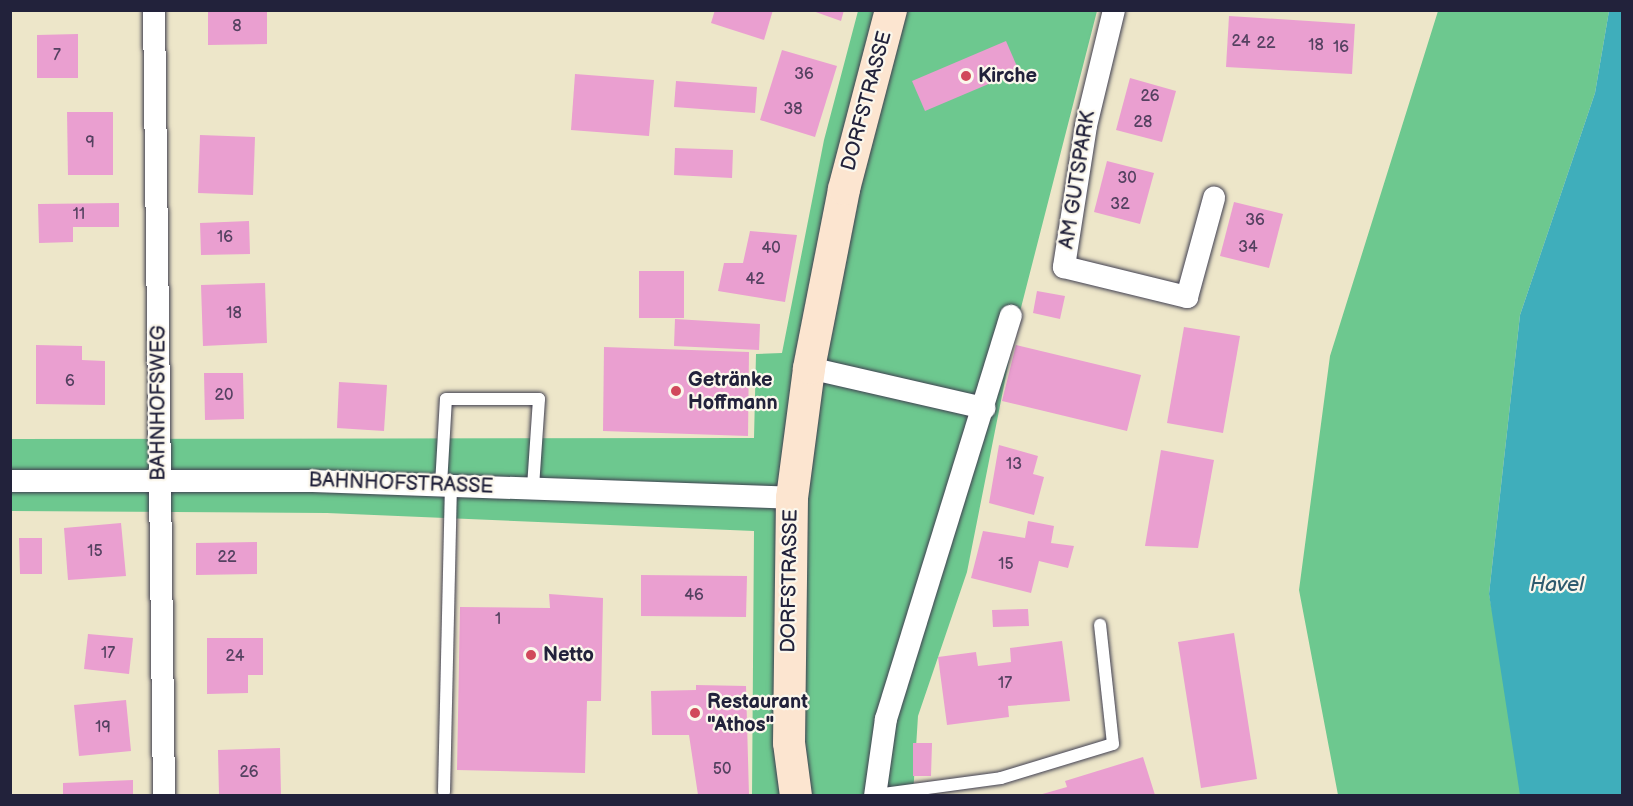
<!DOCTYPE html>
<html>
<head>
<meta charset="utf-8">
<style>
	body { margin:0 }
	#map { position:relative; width:1633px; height:806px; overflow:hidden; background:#ede6c9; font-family:"Balsamiq Sans",sans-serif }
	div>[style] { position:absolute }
	.green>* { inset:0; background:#6dc88f }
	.water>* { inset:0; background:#3faebb }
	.building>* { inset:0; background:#ea9fd0 }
	.roads { filter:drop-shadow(0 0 2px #403f50) drop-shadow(0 0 2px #403f50) }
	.service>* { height:12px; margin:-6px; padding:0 6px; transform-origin:6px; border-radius:6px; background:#fff }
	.minor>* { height:22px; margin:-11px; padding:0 11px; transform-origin:11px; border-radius:11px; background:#fff }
	.secondary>* { height:32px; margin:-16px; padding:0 16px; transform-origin:16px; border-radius:16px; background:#fce5d0 }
	.dots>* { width:16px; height:16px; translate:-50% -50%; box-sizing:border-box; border:3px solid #fbf7ec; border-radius:50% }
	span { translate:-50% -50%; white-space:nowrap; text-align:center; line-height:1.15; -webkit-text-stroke:4.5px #fbf7ec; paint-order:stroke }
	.number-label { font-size:16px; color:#544160 }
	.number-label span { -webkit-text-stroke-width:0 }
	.poi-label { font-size:20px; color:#22223b; font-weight:700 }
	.left { translate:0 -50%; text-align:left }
	.street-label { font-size:20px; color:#22223b }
	.water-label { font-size:21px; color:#2e5a6e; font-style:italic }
	.frame { position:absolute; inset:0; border:12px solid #22223b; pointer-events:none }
</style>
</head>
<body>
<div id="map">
	<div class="green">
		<i style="clip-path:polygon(858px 11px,1097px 11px,1014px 335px,967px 572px,918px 716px,913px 795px,752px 795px,754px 531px,327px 513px,11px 511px,10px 439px,754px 438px,756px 354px,782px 353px,824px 140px)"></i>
		<i style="clip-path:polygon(1438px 11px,1609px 11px,1595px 93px,1520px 315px,1489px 594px,1528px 795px,1338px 795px,1299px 590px,1330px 356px)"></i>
	</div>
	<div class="water">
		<i style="clip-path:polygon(1609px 11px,1622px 11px,1622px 795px,1520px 795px,1489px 594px,1520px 315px,1595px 93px)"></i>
	</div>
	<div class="building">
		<i style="clip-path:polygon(208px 10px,267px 10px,267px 44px,208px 45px)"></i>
		<i style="clip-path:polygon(715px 10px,773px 10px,764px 40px,711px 23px)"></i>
		<i style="clip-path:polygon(810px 10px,844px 10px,841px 21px)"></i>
		<i style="clip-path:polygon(1229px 16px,1355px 24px,1352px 74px,1226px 67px)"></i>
		<i style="clip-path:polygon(78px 34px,78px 78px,37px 78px,37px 35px)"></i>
		<i style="clip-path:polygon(1006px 41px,1019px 71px,925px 111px,912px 81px)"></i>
		<i style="clip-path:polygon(782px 50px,837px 66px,815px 137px,760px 120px)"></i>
		<i style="clip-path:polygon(575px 74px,654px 80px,649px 136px,571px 130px)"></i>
		<i style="clip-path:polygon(1130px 78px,1176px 91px,1162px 142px,1116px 130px)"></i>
		<i style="clip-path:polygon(676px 81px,757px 87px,755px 113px,674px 107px)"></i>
		<i style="clip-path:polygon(67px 112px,113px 112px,113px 175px,68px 175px)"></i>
		<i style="clip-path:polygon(200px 135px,255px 137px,253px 195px,198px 193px)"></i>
		<i style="clip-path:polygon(675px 148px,733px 150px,732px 178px,674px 175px)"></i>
		<i style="clip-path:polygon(1107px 161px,1154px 173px,1140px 224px,1094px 212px)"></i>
		<i style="clip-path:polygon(1234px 202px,1283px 214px,1269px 268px,1220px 256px)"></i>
		<i style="clip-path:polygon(119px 203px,119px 227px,73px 227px,73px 242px,39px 243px,38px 204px)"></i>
		<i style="clip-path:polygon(249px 221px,250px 254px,201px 255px,200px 223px)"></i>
		<i style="clip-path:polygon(750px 231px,797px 235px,785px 302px,718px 291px,724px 263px,743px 263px)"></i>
		<i style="clip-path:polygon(639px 271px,684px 271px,684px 318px,639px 318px)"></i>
		<i style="clip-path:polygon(265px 283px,267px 343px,203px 346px,201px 285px)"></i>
		<i style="clip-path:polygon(1037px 291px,1065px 296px,1060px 319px,1033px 313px)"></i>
		<i style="clip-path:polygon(675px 319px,760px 324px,759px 350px,674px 346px)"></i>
		<i style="clip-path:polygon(1184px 327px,1240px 336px,1223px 433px,1167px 423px)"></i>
		<i style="clip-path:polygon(36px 345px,82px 346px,82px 360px,105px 361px,105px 405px,36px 404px)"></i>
		<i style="clip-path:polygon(1016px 345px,1141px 375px,1127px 431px,1002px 401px)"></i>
		<i style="clip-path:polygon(604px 347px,749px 352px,748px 436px,603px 431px)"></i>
		<i style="clip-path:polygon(204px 373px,243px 373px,244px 419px,205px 420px)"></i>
		<i style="clip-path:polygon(339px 382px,387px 385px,384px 431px,337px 428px)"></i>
		<i style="clip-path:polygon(999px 445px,1038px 456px,1033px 474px,1044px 477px,1034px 515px,989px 503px)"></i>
		<i style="clip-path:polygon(1161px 450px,1214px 460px,1198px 548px,1145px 546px)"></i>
		<i style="clip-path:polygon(1028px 521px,1054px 526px,1051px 543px,1074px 546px,1068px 568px,1039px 561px,1031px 593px,971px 578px,983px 531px,1025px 538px)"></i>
		<i style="clip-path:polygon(121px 523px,126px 576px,68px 580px,64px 528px)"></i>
		<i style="clip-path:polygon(19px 538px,42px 538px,42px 574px,20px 574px)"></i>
		<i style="clip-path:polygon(257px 542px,257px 574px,196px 575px,196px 543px)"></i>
		<i style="clip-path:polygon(641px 575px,747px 576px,746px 617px,641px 616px)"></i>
		<i style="clip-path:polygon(549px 594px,603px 598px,601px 701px,587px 701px,585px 773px,457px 770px,460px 607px,550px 608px)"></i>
		<i style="clip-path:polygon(1028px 609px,1029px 626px,993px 627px,992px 610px)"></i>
		<i style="clip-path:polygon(1234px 633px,1257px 779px,1201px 788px,1178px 642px)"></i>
		<i style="clip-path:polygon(88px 634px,133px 638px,129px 674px,84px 669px)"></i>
		<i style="clip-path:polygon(207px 638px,263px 638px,263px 675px,248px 675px,248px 693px,207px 694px)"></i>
		<i style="clip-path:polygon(1062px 641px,1070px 701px,1008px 706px,1009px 717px,947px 725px,938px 657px,976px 652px,978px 666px,1011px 662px,1010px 648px)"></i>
		<i style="clip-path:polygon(696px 685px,746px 686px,749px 795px,698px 795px,689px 735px,652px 735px,651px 691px,696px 690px)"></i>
		<i style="clip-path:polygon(126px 700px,131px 751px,79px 756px,74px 705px)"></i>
		<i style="clip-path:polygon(913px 743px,932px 743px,931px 776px,913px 776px)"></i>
		<i style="clip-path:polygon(280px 748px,281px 795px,219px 795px,218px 750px)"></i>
		<i style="clip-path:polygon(1143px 757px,1155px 795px,1039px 795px,1067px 787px,1065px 781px)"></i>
		<i style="clip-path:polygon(133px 780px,133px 795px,63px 795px,63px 783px)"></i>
	</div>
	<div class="roads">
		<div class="service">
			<i style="left:441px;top:485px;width:86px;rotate:-86.7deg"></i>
			<i style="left:446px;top:399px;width:93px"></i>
			<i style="left:539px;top:399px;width:89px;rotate:93.9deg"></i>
			<i style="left:444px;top:792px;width:307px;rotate:-88.7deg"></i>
			<i style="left:876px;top:795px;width:126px;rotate:-7.7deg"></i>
			<i style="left:1001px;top:778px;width:117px;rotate:-16.9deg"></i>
			<i style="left:1113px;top:744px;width:120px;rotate:-96.2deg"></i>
		</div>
		<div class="minor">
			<i style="left:154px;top:10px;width:786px;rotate:89.27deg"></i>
			<i style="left:1114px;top:10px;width:119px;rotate:103.6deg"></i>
			<i style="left:1086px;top:126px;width:143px;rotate:98.9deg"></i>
			<i style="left:1064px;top:267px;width:127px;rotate:13.7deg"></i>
			<i style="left:1187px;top:297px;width:103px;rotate:-74.7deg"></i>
			<i style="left:809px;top:368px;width:180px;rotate:12.9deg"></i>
			<i style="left:10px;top:481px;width:303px"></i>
			<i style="left:313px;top:481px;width:479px;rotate:2deg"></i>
			<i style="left:875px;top:796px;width:78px;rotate:-81.9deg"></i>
			<i style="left:886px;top:719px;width:422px;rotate:-72.8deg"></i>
		</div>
		<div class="secondary">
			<i style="left:796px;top:796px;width:53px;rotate:-97.5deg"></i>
			<i style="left:789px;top:743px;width:245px;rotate:-89.3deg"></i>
			<i style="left:792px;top:498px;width:131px;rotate:-82.5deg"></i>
			<i style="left:809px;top:368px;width:182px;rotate:-78.9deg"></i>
			<i style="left:844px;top:189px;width:185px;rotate:-75.3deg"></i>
		</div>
	</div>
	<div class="dots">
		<i style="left:966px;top:76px;background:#d1495b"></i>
		<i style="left:676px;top:391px;background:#d1495b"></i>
		<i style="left:531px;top:655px;background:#d1495b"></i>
		<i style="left:695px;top:713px;background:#d1495b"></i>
	</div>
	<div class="number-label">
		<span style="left:237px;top:27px">8</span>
		<span style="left:1241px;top:42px">24</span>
		<span style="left:1266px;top:44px">22</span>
		<span style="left:1316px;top:46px">18</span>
		<span style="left:1341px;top:48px">16</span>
		<span style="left:57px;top:56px">7</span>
		<span style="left:804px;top:75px">36</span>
		<span style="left:1150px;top:97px">26</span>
		<span style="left:793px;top:110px">38</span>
		<span style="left:1143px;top:123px">28</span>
		<span style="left:90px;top:143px">9</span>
		<span style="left:1127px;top:179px">30</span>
		<span style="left:1120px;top:205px">32</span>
		<span style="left:79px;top:215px">11</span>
		<span style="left:1255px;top:221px">36</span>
		<span style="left:225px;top:238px">16</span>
		<span style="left:1248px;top:248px">34</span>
		<span style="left:771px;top:249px">40</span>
		<span style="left:755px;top:280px">42</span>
		<span style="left:234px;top:314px">18</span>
		<span style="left:70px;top:382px">6</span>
		<span style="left:224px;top:396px">20</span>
		<span style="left:1014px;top:465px">13</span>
		<span style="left:95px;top:552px">15</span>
		<span style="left:227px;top:558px">22</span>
		<span style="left:1006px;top:565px">15</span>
		<span style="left:694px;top:596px">46</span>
		<span style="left:498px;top:620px">1</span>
		<span style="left:108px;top:654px">17</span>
		<span style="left:235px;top:657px">24</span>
		<span style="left:1005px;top:684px">17</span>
		<span style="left:103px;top:728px">19</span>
		<span style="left:722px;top:770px">50</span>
		<span style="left:249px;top:773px">26</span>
	</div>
	<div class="poi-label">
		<span class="left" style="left:978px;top:76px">Kirche</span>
		<span class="left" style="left:688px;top:392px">Getränke<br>Hoffmann</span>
		<span class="left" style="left:543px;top:655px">Netto</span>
		<span class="left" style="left:707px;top:714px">Restaurant<br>"Athos"</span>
	</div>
	<div class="street-label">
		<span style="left:867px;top:101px;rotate:-75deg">DORFSTRASSE</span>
		<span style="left:1078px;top:180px;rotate:-81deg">AM GUTSPARK</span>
		<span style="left:159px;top:403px;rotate:-90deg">BAHNHOFSWEG</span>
		<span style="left:401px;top:484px;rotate:2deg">BAHNHOFSTRASSE</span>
		<span style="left:790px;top:581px;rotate:-89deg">DORFSTRASSE</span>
	</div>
	<div class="water-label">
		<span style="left:1557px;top:585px">Havel</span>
	</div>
	<div class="frame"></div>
</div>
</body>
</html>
